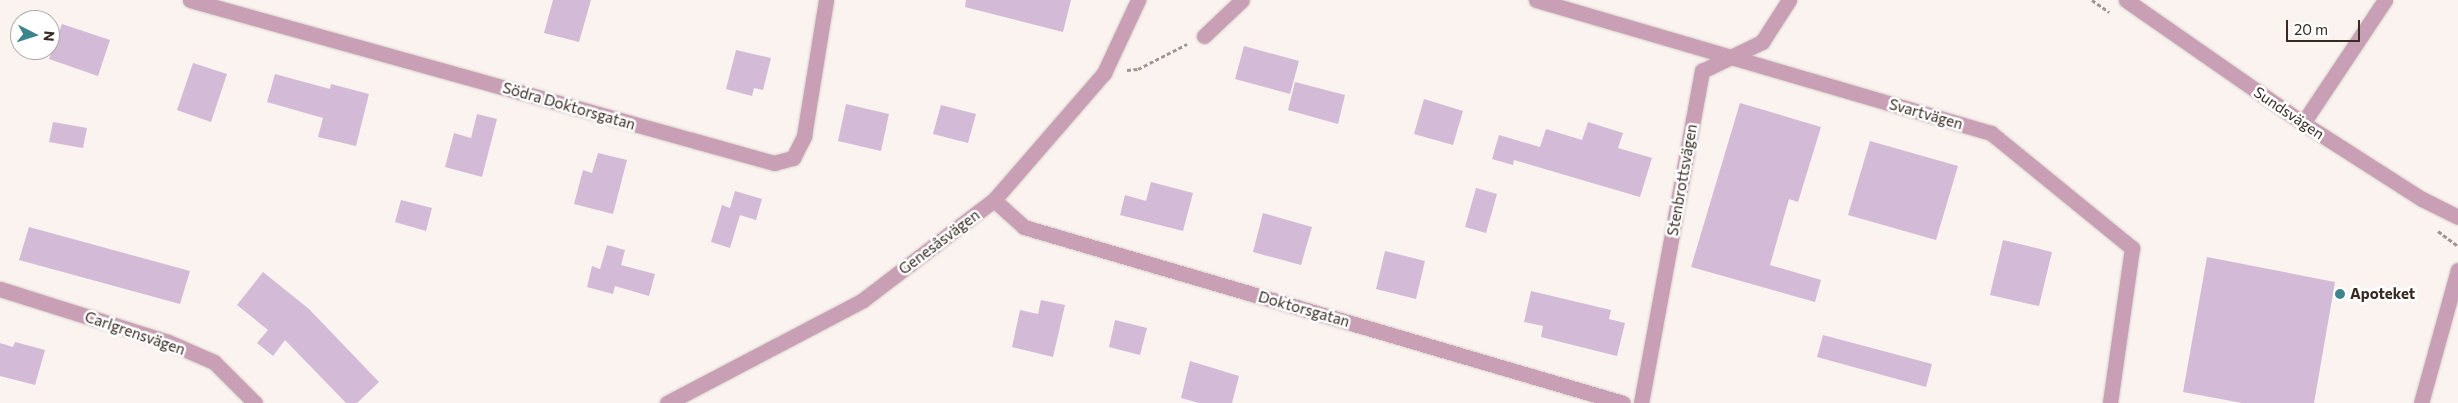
<!DOCTYPE html>
<html>
<head>
<meta charset="utf-8">
<style>
	body { margin:0 }
	#map { position:relative; width:2458px; height:403px; overflow:hidden; background:#faf3ef; font-family:Commissioner,sans-serif }
	div>[style] { position:absolute }
	.building>* { inset:0; background:#d3bbd7 }
	.path>* { height:3px; margin-top:-1.5px; transform-origin:0; background:repeating-linear-gradient(90deg,#9f9690 0 4px,transparent 0 6.5px) }
	.roads { filter:drop-shadow(0 0 1px #d7cfca) drop-shadow(0 0 1px #d7cfca) }
	.minor>* { height:15px; margin:-7.5px; padding:0 7.5px; transform-origin:7.5px; border-radius:7.5px; background:#c89fb4 }
	.dots>* { width:14px; height:14px; translate:-50% -50%; box-sizing:border-box; border:2px solid #fff; border-radius:50% }
	span { translate:-50% -50%; white-space:nowrap; text-align:center; line-height:1.15; -webkit-text-stroke:5px #fff; paint-order:stroke }
	.street-label { font-size:15px; color:#372b23 }
	.poi-label { font-size:15px; color:#372b23; font-weight:700 }
	.left { translate:0 -50%; text-align:left }
	.north { position:absolute; left:10px; top:10px; width:50px; height:50px; box-sizing:border-box; background:#fff; border:1px solid #afaaa7; border-radius:50%; rotate:95deg; font-size:14px; font-weight:700; line-height:20px; text-align:center; color:#372b23 }
	.north::after { content:''; display:block; margin:auto; width:18px; height:22px; background:#3d858c; clip-path:polygon(50% 0,100% 100%,50% 72%,0 100%) }
	.scale { position:absolute; left:2286px; top:20px; width:74px; height:22px; box-sizing:border-box; border:2px solid #372b23; border-top:0; padding-left:6px; font-size:15px; line-height:18px; white-space:nowrap; color:#372b23; -webkit-text-stroke:4px #fff; paint-order:stroke }
</style>
</head>
<body>
<div id="map">
	<div class="building">
		<i style="clip-path:polygon(553px 0,591px 0,579px 42px,544px 33px)"></i>
		<i style="clip-path:polygon(966px 0,1071px 0,1063px 32px,965px 7px)"></i>
		<i style="clip-path:polygon(62px 24px,110px 40px,98px 76px,49px 59px)"></i>
		<i style="clip-path:polygon(1244px 46px,1299px 61px,1290px 94px,1235px 79px)"></i>
		<i style="clip-path:polygon(736px 50px,771px 58px,763px 90px,754px 88px,752px 96px,726px 89px)"></i>
		<i style="clip-path:polygon(193px 63px,227px 74px,211px 122px,177px 110px)"></i>
		<i style="clip-path:polygon(275px 74px,330px 89px,331px 84px,369px 94px,356px 146px,318px 137px,323px 118px,267px 102px)"></i>
		<i style="clip-path:polygon(1295px 82px,1345px 95px,1338px 124px,1288px 110px)"></i>
		<i style="clip-path:polygon(1424px 99px,1463px 111px,1453px 145px,1414px 134px)"></i>
		<i style="clip-path:polygon(1740px 103px,1821px 127px,1798px 202px,1789px 199px,1770px 265px,1821px 280px,1815px 302px,1691px 267px)"></i>
		<i style="clip-path:polygon(846px 104px,889px 114px,881px 151px,838px 141px)"></i>
		<i style="clip-path:polygon(941px 105px,976px 114px,968px 143px,933px 134px)"></i>
		<i style="clip-path:polygon(477px 114px,497px 119px,482px 177px,445px 167px,454px 133px,471px 138px)"></i>
		<i style="clip-path:polygon(53px 122px,87px 128px,83px 148px,49px 142px)"></i>
		<i style="clip-path:polygon(1588px 122px,1623px 133px,1618px 148px,1652px 158px,1640px 197px,1514px 160px,1513px 165px,1492px 159px,1499px 135px,1540px 147px,1546px 129px,1582px 140px)"></i>
		<i style="clip-path:polygon(1870px 141px,1958px 166px,1936px 240px,1848px 215px)"></i>
		<i style="clip-path:polygon(598px 153px,627px 160px,613px 214px,574px 204px,583px 170px,592px 173px)"></i>
		<i style="clip-path:polygon(1151px 182px,1193px 193px,1183px 231px,1120px 215px,1125px 195px,1146px 201px)"></i>
		<i style="clip-path:polygon(1476px 188px,1497px 194px,1486px 233px,1465px 227px)"></i>
		<i style="clip-path:polygon(735px 191px,762px 199px,756px 220px,740px 215px,730px 248px,711px 242px,722px 205px,730px 208px)"></i>
		<i style="clip-path:polygon(401px 200px,432px 208px,426px 231px,395px 222px)"></i>
		<i style="clip-path:polygon(1263px 213px,1312px 227px,1301px 265px,1253px 252px)"></i>
		<i style="clip-path:polygon(29px 227px,190px 271px,180px 304px,19px 260px)"></i>
		<i style="clip-path:polygon(2003px 240px,2052px 252px,2039px 306px,1990px 295px)"></i>
		<i style="clip-path:polygon(607px 245px,625px 250px,621px 265px,655px 274px,649px 296px,615px 286px,613px 294px,587px 287px,592px 266px,600px 269px)"></i>
		<i style="clip-path:polygon(1385px 251px,1425px 261px,1416px 299px,1376px 289px)"></i>
		<i style="clip-path:polygon(2207px 257px,2335px 282px,2314px 403px,2242px 403px,2183px 392px)"></i>
		<i style="clip-path:polygon(263px 272px,309px 309px,379px 382px,357px 403px,346px 403px,285px 340px,273px 356px,257px 343px,268px 330px,237px 305px)"></i>
		<i style="clip-path:polygon(1531px 291px,1611px 310px,1609px 319px,1625px 323px,1617px 356px,1541px 337px,1543px 326px,1524px 322px)"></i>
		<i style="clip-path:polygon(1041px 300px,1065px 305px,1053px 357px,1012px 347px,1020px 310px,1038px 314px)"></i>
		<i style="clip-path:polygon(1115px 320px,1147px 328px,1140px 355px,1109px 347px)"></i>
		<i style="clip-path:polygon(1823px 335px,1932px 364px,1926px 387px,1817px 357px)"></i>
		<i style="clip-path:polygon(15px 342px,45px 350px,35px 385px,0 376px,0 343px,13px 347px)"></i>
		<i style="clip-path:polygon(1190px 361px,1239px 376px,1232px 403px,1199px 403px,1181px 398px)"></i>
	</div>
	<div class="path">
		<i style="left:2092px;top:0;width:21px;rotate:35deg"></i>
		<i style="left:1127px;top:70px;width:11px;rotate:-5deg"></i>
		<i style="left:1138px;top:69px;width:55px;rotate:-27deg"></i>
		<i style="left:2438px;top:231px;width:25px;rotate:37deg"></i>
	</div>
	<div class="roads">
		<div class="minor">
			<i style="left:190px;top:0;width:606px;rotate:15.59deg"></i>
			<i style="left:774px;top:163px;width:20px;rotate:-15deg"></i>
			<i style="left:793px;top:158px;width:25px;rotate:-63deg"></i>
			<i style="left:804px;top:136px;width:138px;rotate:-80.8deg"></i>
			<i style="left:1536px;top:0;width:474px;rotate:16.3deg"></i>
			<i style="left:1991px;top:133px;width:182px;rotate:39.2deg"></i>
			<i style="left:2132px;top:248px;width:157px;rotate:98.1deg"></i>
			<i style="left:2126px;top:0;width:216px;rotate:34.8deg"></i>
			<i style="left:2303px;top:123px;width:141px;rotate:32.6deg"></i>
			<i style="left:2422px;top:199px;width:40px;rotate:26.6deg"></i>
			<i style="left:1204px;top:36px;width:52px;rotate:-43.5deg"></i>
			<i style="left:2303px;top:123px;width:148px;rotate:-56.3deg"></i>
			<i style="left:994px;top:200px;width:40px;rotate:42deg"></i>
			<i style="left:1024px;top:227px;width:624px;rotate:16.37deg"></i>
			<i style="left:0;top:289px;width:176px;rotate:17.5deg"></i>
			<i style="left:168px;top:342px;width:50px;rotate:23.5deg"></i>
			<i style="left:214px;top:362px;width:58px;rotate:45deg"></i>
			<i style="left:667px;top:403px;width:221px;rotate:-27.7deg"></i>
			<i style="left:863px;top:300px;width:165px;rotate:-37.4deg"></i>
			<i style="left:994px;top:200px;width:168px;rotate:-49.1deg"></i>
			<i style="left:1104px;top:73px;width:81px;rotate:-65deg"></i>
			<i style="left:1641px;top:403px;width:338px;rotate:-79.6deg"></i>
			<i style="left:1702px;top:71px;width:67px;rotate:-25.8deg"></i>
			<i style="left:1762px;top:42px;width:50px;rotate:-57.3deg"></i>
			<i style="left:2421px;top:403px;width:138px;rotate:-74.5deg"></i>
		</div>
	</div>
	<div class="dots">
		<i style="left:2340px;top:294px;background:#3d858c"></i>
	</div>
	<div class="street-label">
		<span style="left:569px;top:106px;rotate:16deg">Södra Doktorsgatan</span>
		<span style="left:2289px;top:113px;rotate:34deg">Sundsvägen</span>
		<span style="left:1926px;top:114px;rotate:16deg">Svartvägen</span>
		<span style="left:1682px;top:180px;rotate:-80deg">Stenbrottsvägen</span>
		<span style="left:939px;top:242px;rotate:-37deg">Genesåsvägen</span>
		<span style="left:1304px;top:309px;rotate:16deg">Doktorsgatan</span>
		<span style="left:135px;top:333px;rotate:19deg">Carlgrensvägen</span>
	</div>
	<div class="poi-label">
		<span class="left" style="left:2350px;top:294px">Apoteket</span>
	</div>
	<div class="north">N</div>
	<div class="scale">20 m</div>
</div>
</body>
</html>
